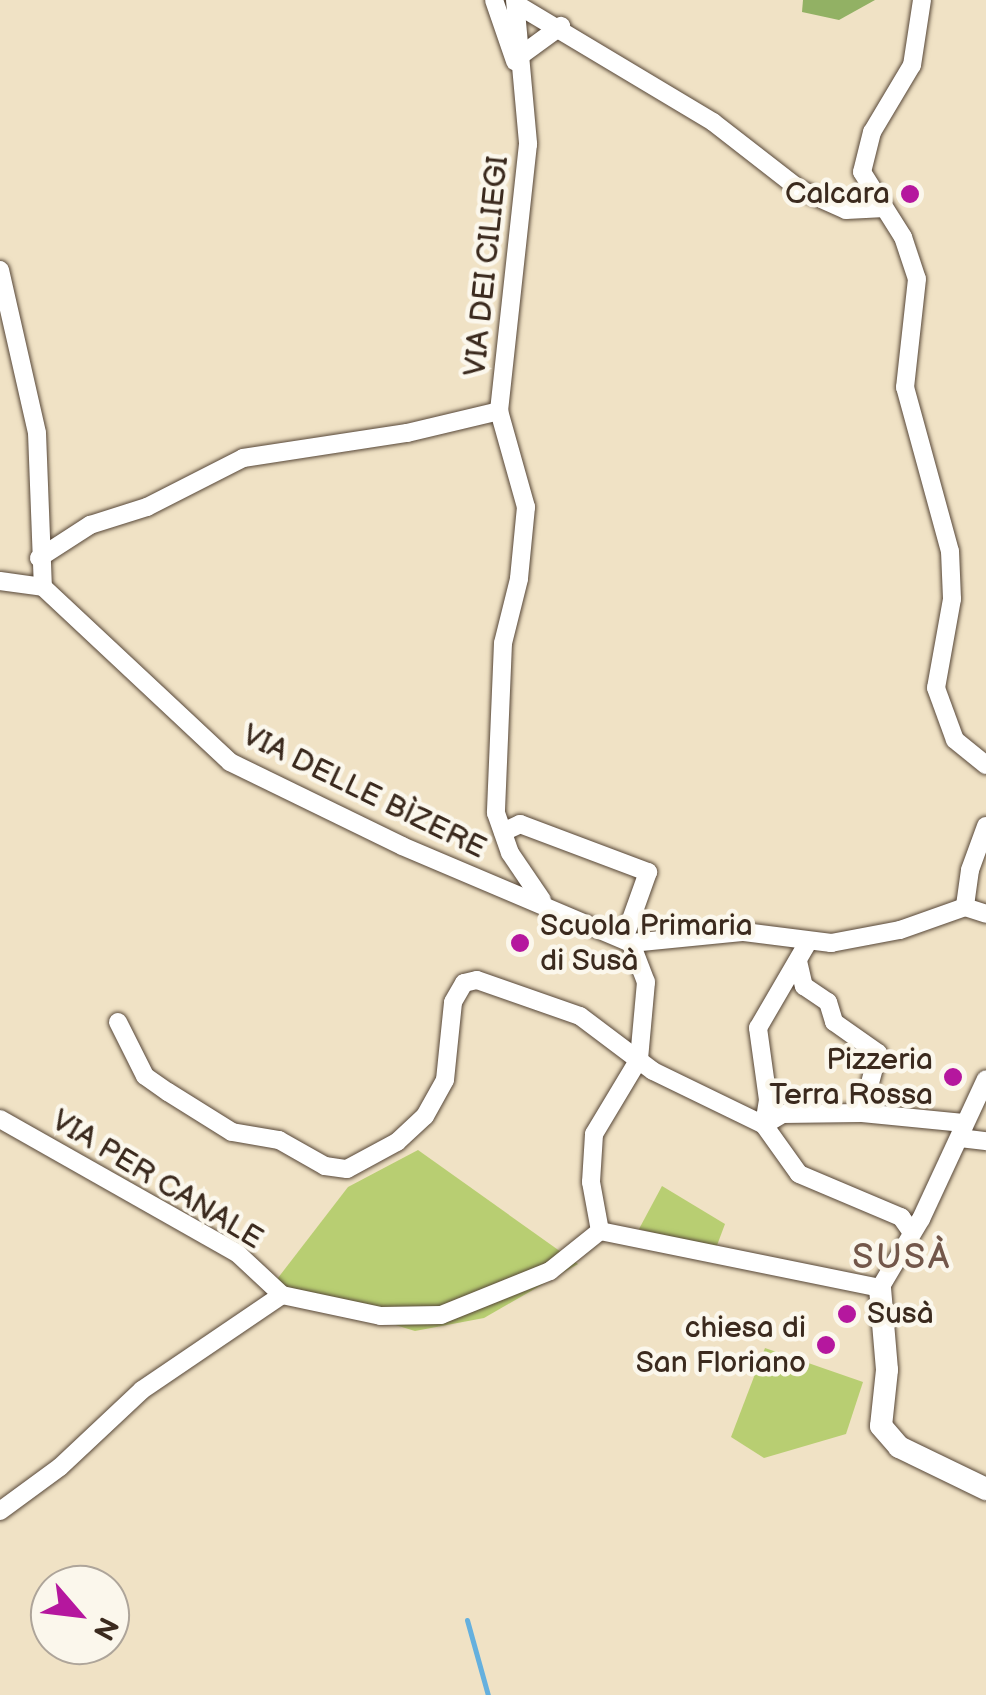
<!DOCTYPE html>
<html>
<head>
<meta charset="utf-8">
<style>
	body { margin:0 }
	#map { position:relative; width:986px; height:1695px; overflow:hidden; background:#f0e2c5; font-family:"Balsamiq Sans",sans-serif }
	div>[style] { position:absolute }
	.green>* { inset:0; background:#b8ce72 }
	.forest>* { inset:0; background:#92b164 }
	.stream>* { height:5px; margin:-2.5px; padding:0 2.5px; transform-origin:2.5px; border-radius:2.5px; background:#65b0de }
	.roads { filter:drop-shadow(0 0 2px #564637) drop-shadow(0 0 2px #564637) }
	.minor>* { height:18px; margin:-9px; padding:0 9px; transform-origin:9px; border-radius:9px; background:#fff }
	.tertiary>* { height:22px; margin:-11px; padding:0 11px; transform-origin:11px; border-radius:11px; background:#fff }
	.dots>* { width:28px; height:28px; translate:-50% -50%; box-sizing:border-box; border:5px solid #fbf7ec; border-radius:50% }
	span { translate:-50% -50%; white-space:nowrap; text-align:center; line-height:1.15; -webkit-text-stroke:9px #fbf7ec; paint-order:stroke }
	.poi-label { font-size:30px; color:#3b2a1e }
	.right { translate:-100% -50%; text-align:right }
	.left { translate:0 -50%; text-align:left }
	.street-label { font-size:30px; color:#3b2a1e }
	.quarter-label { font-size:35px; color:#73574a; letter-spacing:2.5px }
	.north { position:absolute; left:30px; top:1565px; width:100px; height:100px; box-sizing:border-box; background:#fbf7ec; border:2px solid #aea59a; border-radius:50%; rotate:118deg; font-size:28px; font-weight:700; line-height:40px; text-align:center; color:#3b2a1e }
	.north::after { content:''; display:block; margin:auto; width:35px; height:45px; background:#b5179e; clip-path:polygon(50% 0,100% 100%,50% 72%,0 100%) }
</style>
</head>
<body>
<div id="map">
	<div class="green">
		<i style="clip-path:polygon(418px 1150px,578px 1264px,484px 1318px,415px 1331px,271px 1287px,348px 1187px)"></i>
		<i style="clip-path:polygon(662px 1186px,725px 1224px,716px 1248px,639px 1229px)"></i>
		<i style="clip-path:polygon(765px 1348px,863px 1382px,846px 1434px,764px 1458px,731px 1437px)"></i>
	</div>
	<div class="forest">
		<i style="clip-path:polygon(803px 0,875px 0,839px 20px,802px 12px)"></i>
	</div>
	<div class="stream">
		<i style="left:467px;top:1620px;width:78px;rotate:74.4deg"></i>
	</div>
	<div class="roads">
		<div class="minor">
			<i style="left:494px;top:0;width:65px;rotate:71deg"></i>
			<i style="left:515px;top:0;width:145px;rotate:84.8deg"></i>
			<i style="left:528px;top:144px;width:269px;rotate:96.2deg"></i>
			<i style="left:499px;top:411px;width:100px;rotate:74.3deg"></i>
			<i style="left:526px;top:507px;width:72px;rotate:95.6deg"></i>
			<i style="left:519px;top:579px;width:66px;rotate:104deg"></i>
			<i style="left:503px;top:643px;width:170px;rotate:92.4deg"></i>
			<i style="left:496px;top:813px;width:42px;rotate:70.7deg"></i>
			<i style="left:510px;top:853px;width:57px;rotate:55.8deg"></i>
			<i style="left:922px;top:0;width:66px;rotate:98.7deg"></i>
			<i style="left:912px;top:65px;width:78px;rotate:120.8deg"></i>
			<i style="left:872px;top:132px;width:41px;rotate:104deg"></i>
			<i style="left:862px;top:172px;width:77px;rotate:57.8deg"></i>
			<i style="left:903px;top:237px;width:44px;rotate:71.6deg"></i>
			<i style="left:917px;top:279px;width:109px;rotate:96.3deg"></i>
			<i style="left:905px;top:387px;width:170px;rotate:74.7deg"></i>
			<i style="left:950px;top:551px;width:48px;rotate:87.6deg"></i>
			<i style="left:952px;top:599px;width:90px;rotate:100.2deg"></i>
			<i style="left:936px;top:688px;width:55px;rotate:69.9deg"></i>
			<i style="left:955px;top:740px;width:40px;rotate:39deg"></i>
			<i style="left:516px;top:4px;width:230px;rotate:30.9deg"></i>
			<i style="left:713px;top:122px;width:109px;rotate:37.9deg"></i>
			<i style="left:799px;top:189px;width:51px;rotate:24.1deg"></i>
			<i style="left:846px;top:210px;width:34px;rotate:-3deg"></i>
			<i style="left:520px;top:56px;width:51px;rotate:-36.2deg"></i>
			<i style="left:0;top:270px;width:167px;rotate:77.2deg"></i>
			<i style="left:37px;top:433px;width:154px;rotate:87.8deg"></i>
			<i style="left:39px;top:558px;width:61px;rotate:-32.9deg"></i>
			<i style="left:90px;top:525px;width:60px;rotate:-17.5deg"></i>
			<i style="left:147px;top:507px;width:108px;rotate:-27deg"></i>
			<i style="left:243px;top:458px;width:166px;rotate:-8.7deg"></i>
			<i style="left:407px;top:433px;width:95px;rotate:-13.4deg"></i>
			<i style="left:0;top:581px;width:43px;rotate:7.9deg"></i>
			<i style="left:43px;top:587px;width:256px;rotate:43.1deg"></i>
			<i style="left:230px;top:762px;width:191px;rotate:26deg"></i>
			<i style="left:402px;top:846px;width:249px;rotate:23deg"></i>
			<i style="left:631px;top:943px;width:114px;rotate:-5.6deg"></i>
			<i style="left:744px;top:932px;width:88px;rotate:7.2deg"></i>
			<i style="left:831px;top:943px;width:70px;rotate:-10.7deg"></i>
			<i style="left:900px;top:930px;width:69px;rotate:-19.5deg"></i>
			<i style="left:986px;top:826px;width:47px;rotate:110deg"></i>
			<i style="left:970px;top:870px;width:37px;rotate:98deg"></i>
			<i style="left:965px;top:907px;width:22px;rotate:18deg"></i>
			<i style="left:503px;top:832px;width:19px;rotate:-25deg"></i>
			<i style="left:520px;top:824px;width:137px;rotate:20.6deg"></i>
			<i style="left:648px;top:872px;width:71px;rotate:109.7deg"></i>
			<i style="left:631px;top:943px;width:42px;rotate:69deg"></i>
			<i style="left:646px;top:982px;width:77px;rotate:95.2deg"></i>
			<i style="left:798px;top:961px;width:26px;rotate:77deg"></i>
			<i style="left:804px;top:986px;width:29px;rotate:34deg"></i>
			<i style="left:828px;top:1002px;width:21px;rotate:73deg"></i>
			<i style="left:834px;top:1022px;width:54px;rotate:35.2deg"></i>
			<i style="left:878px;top:1053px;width:62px;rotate:104.9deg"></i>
			<i style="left:118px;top:1022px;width:60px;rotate:63.4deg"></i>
			<i style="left:145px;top:1076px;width:28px;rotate:35deg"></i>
			<i style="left:168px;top:1092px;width:75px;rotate:32deg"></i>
			<i style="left:232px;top:1132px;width:48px;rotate:9.7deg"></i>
			<i style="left:279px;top:1140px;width:53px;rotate:29.5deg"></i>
			<i style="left:325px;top:1166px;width:22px;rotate:8deg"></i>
			<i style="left:347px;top:1169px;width:57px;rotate:-28.4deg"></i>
			<i style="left:397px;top:1142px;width:38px;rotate:-43deg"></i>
			<i style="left:425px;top:1116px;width:41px;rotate:-60.9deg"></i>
			<i style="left:445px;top:1080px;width:78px;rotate:-84.1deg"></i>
			<i style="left:453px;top:1002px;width:22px;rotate:-60deg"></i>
			<i style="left:464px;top:983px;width:13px;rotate:-13deg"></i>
			<i style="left:477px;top:980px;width:109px;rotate:19.3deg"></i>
			<i style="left:580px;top:1016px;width:91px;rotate:37deg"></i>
			<i style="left:653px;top:1071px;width:123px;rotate:25.9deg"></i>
			<i style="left:764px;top:1125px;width:60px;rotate:54.5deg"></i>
			<i style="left:799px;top:1174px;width:111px;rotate:22.9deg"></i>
			<i style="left:901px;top:1217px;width:16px;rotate:55deg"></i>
			<i style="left:0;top:1119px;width:272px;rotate:29.5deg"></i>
			<i style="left:237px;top:1253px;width:62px;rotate:43deg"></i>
			<i style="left:764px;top:1125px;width:21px;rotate:-31deg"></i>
			<i style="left:782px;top:1114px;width:80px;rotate:-0.7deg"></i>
			<i style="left:862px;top:1113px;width:102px;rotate:5.6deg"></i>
			<i style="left:764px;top:1125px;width:25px;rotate:-81deg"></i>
			<i style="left:768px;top:1100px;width:73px;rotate:-97.9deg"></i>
			<i style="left:758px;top:1028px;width:99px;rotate:-59.8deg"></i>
			<i style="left:960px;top:1138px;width:26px;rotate:7deg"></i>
			<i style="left:600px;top:1231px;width:50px;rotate:-100.4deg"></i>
			<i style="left:591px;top:1182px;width:48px;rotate:-86.4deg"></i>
			<i style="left:594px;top:1134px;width:87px;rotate:-59deg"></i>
			<i style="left:282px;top:1295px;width:101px;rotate:12deg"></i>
			<i style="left:381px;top:1316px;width:60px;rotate:-1deg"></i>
			<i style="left:441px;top:1315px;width:118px;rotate:-22deg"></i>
			<i style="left:550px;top:1271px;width:64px;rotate:-38.7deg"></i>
			<i style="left:600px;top:1231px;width:286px;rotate:11.5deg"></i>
			<i style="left:880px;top:1288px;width:80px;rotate:-59.3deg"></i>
			<i style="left:921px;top:1219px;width:154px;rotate:-65.1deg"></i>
			<i style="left:0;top:1511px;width:74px;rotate:-36.3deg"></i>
			<i style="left:60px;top:1467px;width:112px;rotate:-43.2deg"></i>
			<i style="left:142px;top:1390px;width:169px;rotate:-34.2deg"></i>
		</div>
		<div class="tertiary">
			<i style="left:880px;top:1288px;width:82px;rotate:85.1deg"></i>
			<i style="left:887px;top:1370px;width:56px;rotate:96.1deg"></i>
			<i style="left:881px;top:1426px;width:28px;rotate:49deg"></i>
			<i style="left:899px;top:1447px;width:97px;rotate:25.8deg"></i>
		</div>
	</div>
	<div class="dots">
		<i style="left:910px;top:194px;background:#b5179e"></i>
		<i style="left:520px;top:943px;background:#b5179e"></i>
		<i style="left:953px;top:1077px;background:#b5179e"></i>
		<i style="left:847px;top:1314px;background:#b5179e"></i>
		<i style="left:826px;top:1345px;background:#b5179e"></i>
	</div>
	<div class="poi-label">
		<span class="right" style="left:890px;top:194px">Calcara</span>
		<span class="left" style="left:540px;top:943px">Scuola Primaria<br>di Susà</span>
		<span class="right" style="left:933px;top:1077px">Pizzeria<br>Terra Rossa</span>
		<span class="left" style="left:867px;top:1314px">Susà</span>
		<span class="right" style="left:806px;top:1345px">chiesa di<br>San Floriano</span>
	</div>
	<div class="street-label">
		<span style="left:487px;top:266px;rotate:-84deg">VIA DEI CILIEGI</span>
		<span style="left:364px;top:792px;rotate:26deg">VIA DELLE BÌZERE</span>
		<span style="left:157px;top:1180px;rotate:31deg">VIA PER CANALE</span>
	</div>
	<div class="quarter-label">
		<span style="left:902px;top:1258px">SUSÀ</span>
	</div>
	<div class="north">N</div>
</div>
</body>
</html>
